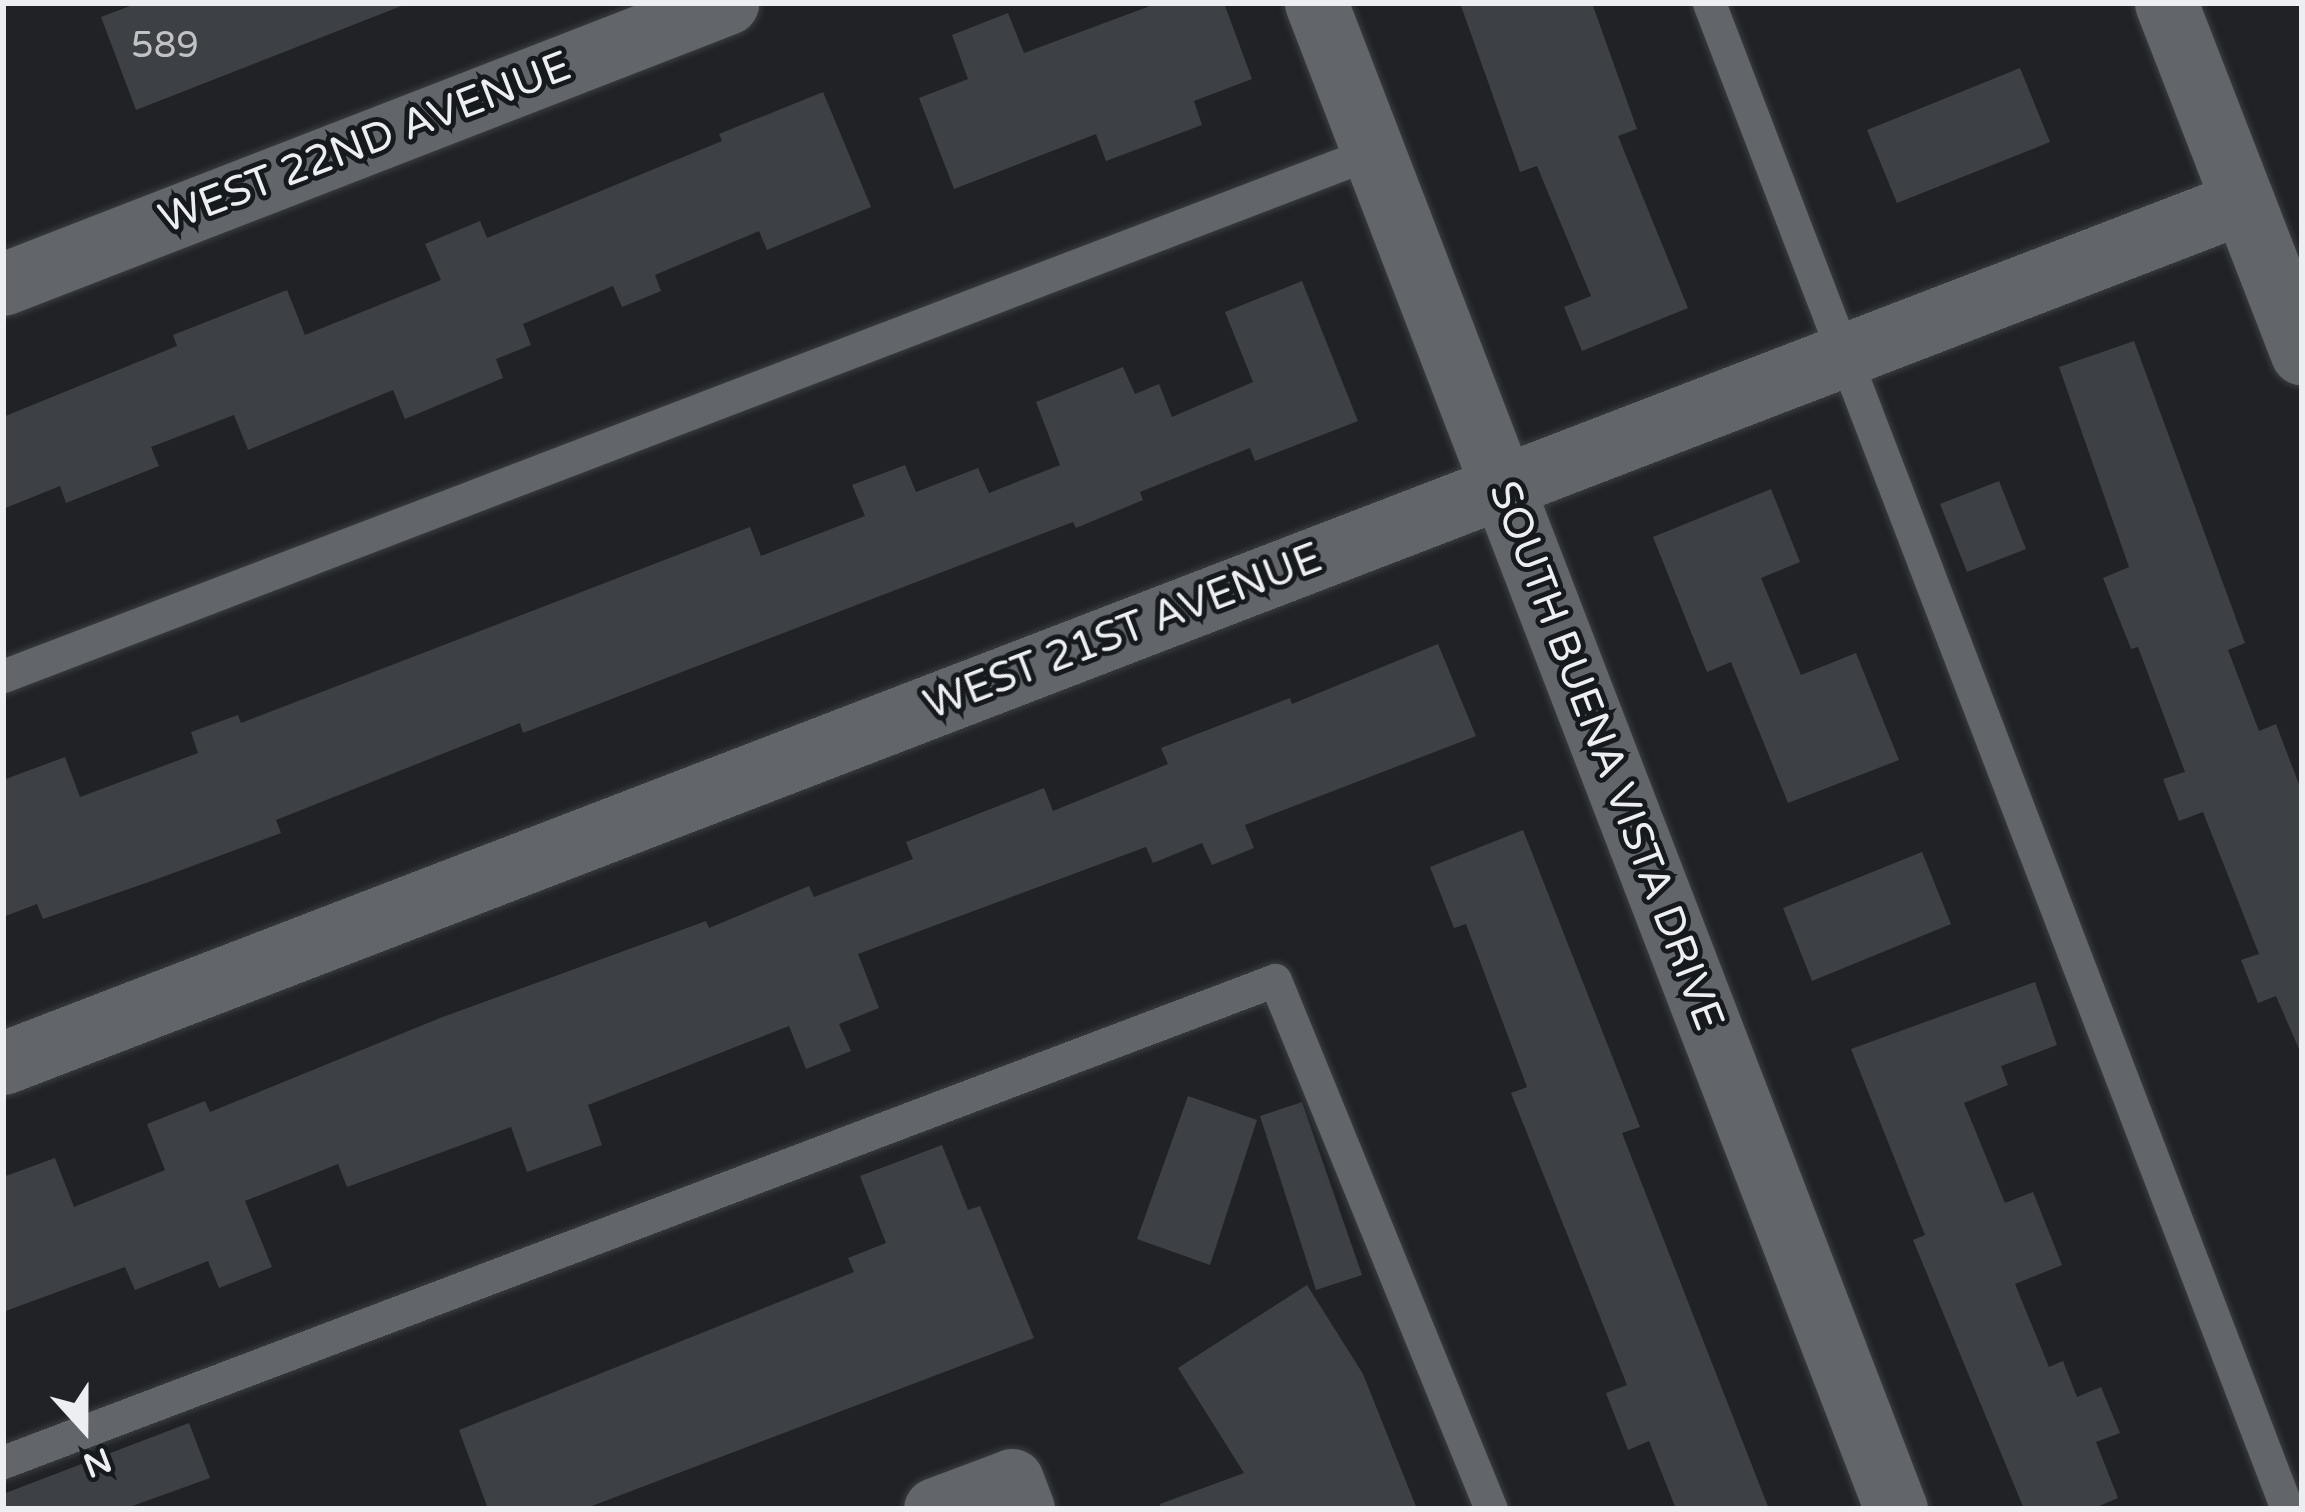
<!DOCTYPE html>
<html>
<head>
<meta charset="utf-8">
<style>
	body { margin:0 }
	#map { position:relative; width:2305px; height:1512px; overflow:hidden; background:#202226; font-family:"Varela Round",sans-serif }
	div>[style] { position:absolute }
	.building>* { inset:0; background:#3d4045 }
	.roads { filter:drop-shadow(0 0 3px #3b3e41) drop-shadow(0 0 3px #3b3e41) }
	.service>* { height:33px; margin:-16.5px; padding:0 16.5px; transform-origin:16.5px; border-radius:16.5px; background:#62656a }
	.minor>* { height:63px; margin:-31.5px; padding:0 31.5px; transform-origin:31.5px; border-radius:31.5px; background:#62656a }
	span { translate:-50% -50%; white-space:nowrap; text-align:center; line-height:1.15; -webkit-text-stroke:10px #16191d; paint-order:stroke }
	.number-label { font-size:36px; color:#c0c2c6 }
	.number-label span { -webkit-text-stroke-width:0 }
	.street-label { font-size:42px; color:#eceef1 }
	.frame { position:absolute; inset:0; border:6px solid #eceef1; pointer-events:none }
	.north { position:absolute; left:24px; top:1368px; width:120px; height:120px; -webkit-text-stroke:9px #16191d; paint-order:stroke; rotate:159deg; font-size:33px; font-weight:700; line-height:48px; text-align:center; color:#eceef1 }
	.north::after { content:''; display:block; margin:auto; width:42px; height:54px; background:#eceef1; clip-path:polygon(50% 0,100% 100%,50% 72%,0 100%) }
</style>
</head>
<body>
<div id="map">
	<div class="building">
		<i style="clip-path:polygon(138px 3px,403px 3px,404px 5px,136px 110px,101px 17px)"></i>
		<i style="clip-path:polygon(1158px 3px,1224px 3px,1252px 79px,1194px 101px,1202px 125px,1106px 161px,1096px 134px,954px 189px,919px 98px,968px 79px,952px 35px,1008px 13px,1024px 53px)"></i>
		<i style="clip-path:polygon(1460px 3px,1592px 3px,1637px 129px,1618px 136px,1688px 308px,1582px 351px,1564px 307px,1591px 296px,1537px 166px,1520px 172px)"></i>
		<i style="clip-path:polygon(2020px 68px,2050px 142px,1897px 203px,1867px 130px)"></i>
		<i style="clip-path:polygon(823px 92px,871px 207px,767px 250px,759px 231px,655px 275px,661px 291px,622px 307px,613px 286px,523px 324px,531px 345px,496px 359px,503px 378px,405px 419px,393px 390px,248px 450px,234px 415px,151px 447px,159px 466px,66px 503px,60px 486px,3px 509px,3px 417px,177px 346px,173px 335px,287px 290px,305px 335px,441px 280px,425px 244px,480px 221px,487px 238px,722px 141px,719px 134px)"></i>
		<i style="clip-path:polygon(1302px 281px,1358px 421px,1255px 461px,1250px 448px,1140px 492px,1143px 500px,1076px 528px,1073px 522px,523px 733px,520px 723px,276px 820px,281px 833px,160px 878px,43px 919px,37px 904px,3px 917px,3px 780px,65px 757px,80px 797px,198px 753px,191px 732px,238px 715px,241px 723px,750px 527px,761px 556px,865px 516px,852px 485px,905px 465px,916px 492px,978px 468px,989px 493px,1060px 465px,1036px 402px,1123px 367px,1135px 394px,1159px 384px,1172px 417px,1253px 382px,1225px 312px)"></i>
		<i style="clip-path:polygon(2134px 341px,2245px 643px,2228px 650px,2259px 731px,2276px 724px,2302px 792px,2302px 1056px,2276px 996px,2258px 1003px,2241px 960px,2259px 954px,2203px 812px,2179px 821px,2163px 779px,2185px 772px,2138px 647px,2131px 649px,2103px 578px,2129px 567px,2059px 367px)"></i>
		<i style="clip-path:polygon(1999px 481px,2026px 549px,1967px 572px,1940px 504px)"></i>
		<i style="clip-path:polygon(1771px 489px,1800px 562px,1761px 578px,1801px 675px,1856px 653px,1899px 760px,1788px 803px,1731px 662px,1707px 672px,1653px 537px)"></i>
		<i style="clip-path:polygon(1438px 644px,1476px 736px,1245px 825px,1254px 848px,1212px 865px,1202px 843px,1153px 863px,1146px 847px,858px 954px,879px 1008px,839px 1024px,851px 1051px,806px 1069px,789px 1026px,588px 1105px,602px 1145px,527px 1172px,511px 1127px,347px 1187px,338px 1164px,245px 1201px,272px 1267px,219px 1288px,208px 1261px,135px 1290px,125px 1267px,3px 1312px,3px 1177px,55px 1158px,74px 1207px,165px 1170px,147px 1124px,205px 1101px,210px 1112px,440px 1018px,706px 921px,709px 928px,809px 886px,814px 897px,913px 859px,906px 842px,1044px 788px,1053px 811px,1168px 764px,1161px 748px,1290px 698px,1292px 704px)"></i>
		<i style="clip-path:polygon(1523px 830px,1640px 1127px,1622px 1133px,1769px 1509px,1676px 1509px,1649px 1441px,1628px 1450px,1606px 1393px,1627px 1385px,1511px 1093px,1527px 1087px,1466px 924px,1454px 928px,1430px 867px)"></i>
		<i style="clip-path:polygon(1922px 852px,1951px 924px,1812px 981px,1783px 908px)"></i>
		<i style="clip-path:polygon(2035px 982px,2057px 1045px,2001px 1066px,2008px 1085px,1964px 1103px,2005px 1203px,2033px 1192px,2062px 1265px,2015px 1284px,2049px 1367px,2063px 1361px,2077px 1397px,2101px 1387px,2120px 1433px,2096px 1442px,2118px 1498px,2092px 1509px,2024px 1509px,1913px 1240px,1925px 1235px,1851px 1049px)"></i>
		<i style="clip-path:polygon(1188px 1096px,1257px 1120px,1210px 1265px,1137px 1239px)"></i>
		<i style="clip-path:polygon(1302px 1102px,1362px 1275px,1316px 1290px,1260px 1116px)"></i>
		<i style="clip-path:polygon(942px 1145px,968px 1210px,980px 1206px,1034px 1338px,584px 1509px,488px 1509px,459px 1430px,854px 1272px,848px 1258px,886px 1243px,860px 1176px)"></i>
		<i style="clip-path:polygon(1307px 1285px,1363px 1374px,1417px 1509px,1161px 1509px,1160px 1504px,1244px 1473px,1178px 1368px)"></i>
		<i style="clip-path:polygon(189px 1423px,210px 1478px,124px 1509px,3px 1509px,3px 1494px)"></i>
	</div>
	<div class="roads">
		<div class="service">
			<i style="left:1709px;top:3px;width:1613px;rotate:69deg"></i>
			<i style="left:3px;top:676px;width:1467px;rotate:-20.93deg"></i>
			<i style="left:3px;top:1462px;width:1360px;rotate:-20.75deg"></i>
			<i style="left:1275px;top:980px;width:571px;rotate:67.79deg"></i>
		</div>
		<div class="minor">
			<i style="left:1316px;top:3px;width:1614px;rotate:68.94deg"></i>
			<i style="left:2166px;top:3px;width:376px;rotate:68.8deg"></i>
			<i style="left:3px;top:284px;width:777px;rotate:-21.21deg"></i>
			<i style="left:3px;top:1063px;width:2400px;rotate:-21.03deg"></i>
			<i style="left:935px;top:1509px;width:82px;rotate:-20.6deg"></i>
			<i style="left:1012px;top:1480px;width:31px;rotate:69deg"></i>
		</div>
	</div>
	<div class="number-label">
		<span style="left:165px;top:46px">589</span>
	</div>
	<div class="street-label">
		<span style="left:365px;top:143px;rotate:-21deg">WEST 22ND AVENUE</span>
		<span style="left:1123px;top:632px;rotate:-21deg">WEST 21ST AVENUE</span>
		<span style="left:1606px;top:756px;rotate:69deg">SOUTH BUENA VISTA DRIVE</span>
	</div>
	<div class="frame"></div>
	<div class="north">N</div>
</div>
</body>
</html>
